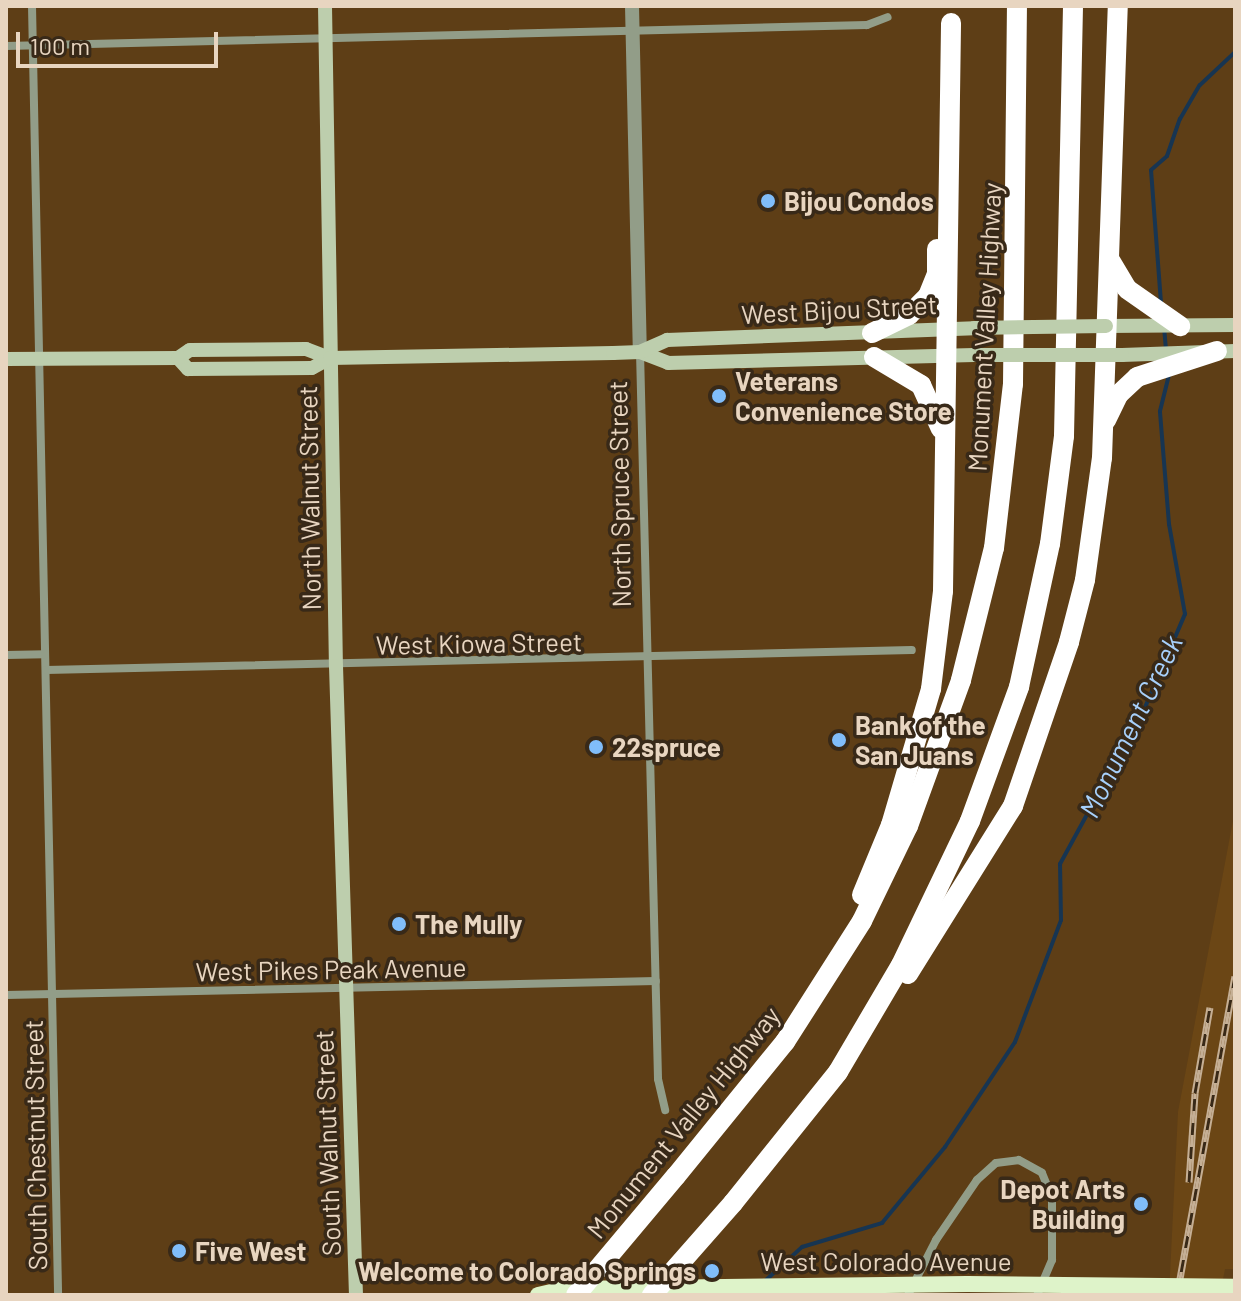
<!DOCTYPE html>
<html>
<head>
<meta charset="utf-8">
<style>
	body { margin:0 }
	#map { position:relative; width:1241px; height:1301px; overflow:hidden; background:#5e3e16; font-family:Barlow,sans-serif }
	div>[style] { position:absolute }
	.built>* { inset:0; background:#6b4615 }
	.stream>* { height:4px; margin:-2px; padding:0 2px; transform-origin:2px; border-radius:2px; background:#173552 }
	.minor>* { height:8px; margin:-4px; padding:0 4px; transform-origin:4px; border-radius:4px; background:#929d88 }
	.tertiary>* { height:14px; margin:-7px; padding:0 7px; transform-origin:7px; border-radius:7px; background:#929d88 }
	.secondary>* { height:14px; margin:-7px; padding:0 7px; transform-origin:7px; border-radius:7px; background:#bdcead }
	.primary>* { height:16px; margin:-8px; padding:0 8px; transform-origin:8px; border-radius:8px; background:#def3c9 }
	.motorway>* { height:20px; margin:-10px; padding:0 10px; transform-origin:10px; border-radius:10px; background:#fff }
	.rail>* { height:7px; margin-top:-3.5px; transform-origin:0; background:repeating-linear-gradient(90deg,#382918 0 12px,#c5af95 0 24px); box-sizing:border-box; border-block:2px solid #c5af95 }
	.secondary-bridge>* { height:14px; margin:-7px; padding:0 7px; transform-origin:7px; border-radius:7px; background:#bdcead }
	.primary-bridge>* { height:16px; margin:-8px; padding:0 8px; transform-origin:8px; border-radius:8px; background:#def3c9 }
	.motorway-bridge>* { height:20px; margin:-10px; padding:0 10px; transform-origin:10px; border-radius:10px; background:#fff }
	.dots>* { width:22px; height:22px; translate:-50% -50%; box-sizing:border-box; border:4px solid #382918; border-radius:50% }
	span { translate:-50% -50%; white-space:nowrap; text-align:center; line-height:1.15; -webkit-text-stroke:7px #382918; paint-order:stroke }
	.poi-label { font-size:26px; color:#e8d5c0; font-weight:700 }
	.left { translate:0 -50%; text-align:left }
	.right { translate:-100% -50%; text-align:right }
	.street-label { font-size:26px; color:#e8d5c0 }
	.water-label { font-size:28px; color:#a7d0fb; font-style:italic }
	.frame { position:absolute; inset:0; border:8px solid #e8d5c0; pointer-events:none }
	.scale { position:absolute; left:16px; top:32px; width:202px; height:36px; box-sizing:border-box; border:4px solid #e8d5c0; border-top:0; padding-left:10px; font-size:24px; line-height:28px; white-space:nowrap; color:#e8d5c0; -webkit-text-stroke:6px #382918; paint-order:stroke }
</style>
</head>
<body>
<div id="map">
	<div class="built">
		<i style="clip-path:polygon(1235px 810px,1235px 1269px,1225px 1269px,1220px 1295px,1169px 1295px,1178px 1112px)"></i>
	</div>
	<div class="stream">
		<i style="left:1161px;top:303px;width:133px;rotate:-94.3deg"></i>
		<i style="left:1151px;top:170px;width:21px;rotate:-41deg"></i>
		<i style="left:1167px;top:156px;width:39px;rotate:-71deg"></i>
		<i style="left:1180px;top:119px;width:39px;rotate:-60deg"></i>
		<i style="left:1200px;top:85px;width:48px;rotate:-43.3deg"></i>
		<i style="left:1164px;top:327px;width:23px;rotate:85deg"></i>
		<i style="left:766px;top:1280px;width:49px;rotate:-42.5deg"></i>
		<i style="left:802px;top:1247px;width:84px;rotate:-16.7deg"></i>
		<i style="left:882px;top:1223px;width:99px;rotate:-50.3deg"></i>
		<i style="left:945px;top:1147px;width:126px;rotate:-56.3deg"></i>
		<i style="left:1015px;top:1042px;width:130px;rotate:-69.3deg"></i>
		<i style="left:1061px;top:920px;width:56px;rotate:-91deg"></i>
		<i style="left:1060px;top:864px;width:173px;rotate:-61.4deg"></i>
		<i style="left:1143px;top:712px;width:107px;rotate:-66.8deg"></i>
		<i style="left:1185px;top:614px;width:91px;rotate:-100.1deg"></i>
		<i style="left:1169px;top:524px;width:113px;rotate:-94.6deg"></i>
		<i style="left:1160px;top:411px;width:37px;rotate:-76deg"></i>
	</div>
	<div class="minor">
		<i style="left:32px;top:6px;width:1289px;rotate:88.84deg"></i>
		<i style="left:6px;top:46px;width:861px;rotate:-1.4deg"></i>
		<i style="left:867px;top:25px;width:22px;rotate:-21deg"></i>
		<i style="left:640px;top:352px;width:727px;rotate:88.58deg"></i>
		<i style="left:658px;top:1079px;width:32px;rotate:77deg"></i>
		<i style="left:6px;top:655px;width:39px;rotate:-1deg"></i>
		<i style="left:46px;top:670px;width:866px;rotate:-1.32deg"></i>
		<i style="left:6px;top:995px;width:650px;rotate:-1.23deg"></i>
		<i style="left:908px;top:1295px;width:62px;rotate:-63deg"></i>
		<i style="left:936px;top:1240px;width:73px;rotate:-55.7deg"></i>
		<i style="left:977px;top:1180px;width:25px;rotate:-42deg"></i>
		<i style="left:996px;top:1163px;width:23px;rotate:-7deg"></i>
		<i style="left:1019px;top:1160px;width:26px;rotate:29deg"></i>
		<i style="left:1042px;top:1173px;width:27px;rotate:68deg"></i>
		<i style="left:1052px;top:1198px;width:62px;rotate:90deg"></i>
		<i style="left:1052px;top:1260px;width:38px;rotate:113deg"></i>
	</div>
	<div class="tertiary">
		<i style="left:632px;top:6px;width:346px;rotate:88.7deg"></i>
	</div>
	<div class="secondary">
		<i style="left:325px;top:6px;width:660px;rotate:89.05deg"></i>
		<i style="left:336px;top:666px;width:629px;rotate:88.18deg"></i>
		<i style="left:1106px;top:326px;width:129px;rotate:-0.4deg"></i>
		<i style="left:640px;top:352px;width:30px;rotate:21deg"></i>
		<i style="left:668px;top:363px;width:306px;rotate:-1.5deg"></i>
		<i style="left:1122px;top:355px;width:113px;rotate:-2deg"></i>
		<i style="left:178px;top:358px;width:15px;rotate:48deg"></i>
		<i style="left:188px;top:369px;width:124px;rotate:-0.5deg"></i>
		<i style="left:312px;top:368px;width:21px;rotate:-29deg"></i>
		<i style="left:6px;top:359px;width:172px;rotate:-0.3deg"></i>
		<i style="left:178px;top:358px;width:14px;rotate:-34deg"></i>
		<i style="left:190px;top:350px;width:116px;rotate:-0.5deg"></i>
		<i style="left:306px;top:349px;width:26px;rotate:21deg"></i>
		<i style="left:330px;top:358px;width:283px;rotate:-1deg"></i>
		<i style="left:613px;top:353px;width:27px;rotate:-2deg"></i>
		<i style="left:640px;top:352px;width:30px;rotate:-24deg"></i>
		<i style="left:667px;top:340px;width:307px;rotate:-2.2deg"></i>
	</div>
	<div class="primary">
		<i style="left:538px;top:1295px;width:28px;rotate:-13deg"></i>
		<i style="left:565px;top:1289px;width:402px;rotate:-0.7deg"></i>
	</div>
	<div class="motorway">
		<i style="left:1111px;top:262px;width:31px;rotate:59deg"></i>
		<i style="left:1127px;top:289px;width:65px;rotate:34.9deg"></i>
		<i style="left:872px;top:333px;width:41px;rotate:-25.9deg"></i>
		<i style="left:909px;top:315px;width:27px;rotate:-45deg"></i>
		<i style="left:928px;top:296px;width:24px;rotate:-68deg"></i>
		<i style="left:937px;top:274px;width:25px;rotate:-90deg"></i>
		<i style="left:874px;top:357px;width:55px;rotate:30.8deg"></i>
		<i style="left:921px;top:385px;width:48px;rotate:65.6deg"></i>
		<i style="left:1106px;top:420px;width:28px;rotate:-64deg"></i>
		<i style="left:1118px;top:395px;width:26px;rotate:-43deg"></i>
		<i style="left:1137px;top:377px;width:84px;rotate:-18deg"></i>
		<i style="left:862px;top:895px;width:76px;rotate:-67.5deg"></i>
		<i style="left:891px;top:825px;width:142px;rotate:-73.6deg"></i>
		<i style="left:931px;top:689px;width:99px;rotate:-83deg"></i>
		<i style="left:943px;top:591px;width:568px;rotate:-89.19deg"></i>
		<i style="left:908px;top:974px;width:198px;rotate:-58deg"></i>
		<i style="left:1013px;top:806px;width:173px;rotate:-71.1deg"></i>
		<i style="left:1069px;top:642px;width:64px;rotate:-75.5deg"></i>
		<i style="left:1085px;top:580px;width:123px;rotate:-82.1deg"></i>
		<i style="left:1102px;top:458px;width:452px;rotate:-88deg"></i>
		<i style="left:676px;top:1176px;width:173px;rotate:-50.9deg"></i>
		<i style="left:785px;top:1042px;width:143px;rotate:-57.5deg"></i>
		<i style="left:862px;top:921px;width:106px;rotate:-64.2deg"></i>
		<i style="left:908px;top:826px;width:155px;rotate:-70deg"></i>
		<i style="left:961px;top:680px;width:136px;rotate:-76deg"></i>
		<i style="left:994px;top:548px;width:165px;rotate:-83.4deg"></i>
		<i style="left:1013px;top:384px;width:378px;rotate:-89.4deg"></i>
		<i style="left:733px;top:1203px;width:168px;rotate:-51.3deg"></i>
		<i style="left:838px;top:1072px;width:124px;rotate:-59.5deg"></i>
		<i style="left:901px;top:965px;width:160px;rotate:-64.4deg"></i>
		<i style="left:970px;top:821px;width:143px;rotate:-69.9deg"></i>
		<i style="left:1019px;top:687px;width:146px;rotate:-77.8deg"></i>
		<i style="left:1050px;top:544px;width:109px;rotate:-82.6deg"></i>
		<i style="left:1064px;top:436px;width:430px;rotate:-88.8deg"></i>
	</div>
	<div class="rail">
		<i style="left:1189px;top:1182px;width:89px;rotate:-86.1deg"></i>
		<i style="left:1195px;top:1093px;width:87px;rotate:-80.1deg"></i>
		<i style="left:1177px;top:1295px;width:324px;rotate:-79.7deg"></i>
	</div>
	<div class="secondary-bridge">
		<i style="left:974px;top:328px;width:132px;rotate:-0.9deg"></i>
		<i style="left:974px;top:355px;width:148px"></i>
	</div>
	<div class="primary-bridge">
		<i style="left:967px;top:1284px;width:268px;rotate:0.6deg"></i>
	</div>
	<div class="motorway-bridge">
		<i style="left:576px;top:1295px;width:155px;rotate:-50deg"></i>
		<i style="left:652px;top:1295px;width:123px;rotate:-48.6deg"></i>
	</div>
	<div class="dots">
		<i style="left:768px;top:201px;background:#80bdfa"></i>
		<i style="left:719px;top:396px;background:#80bdfa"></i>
		<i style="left:839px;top:740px;background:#80bdfa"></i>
		<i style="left:596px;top:747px;background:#80bdfa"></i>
		<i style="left:399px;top:924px;background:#80bdfa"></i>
		<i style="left:1141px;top:1204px;background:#80bdfa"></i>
		<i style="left:179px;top:1251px;background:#80bdfa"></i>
		<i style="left:712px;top:1271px;background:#80bdfa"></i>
	</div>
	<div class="poi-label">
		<span class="left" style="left:784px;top:201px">Bijou Condos</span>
		<span class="left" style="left:735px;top:396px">Veterans<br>Convenience Store</span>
		<span class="left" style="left:855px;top:740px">Bank of the<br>San Juans</span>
		<span class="left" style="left:612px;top:747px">22spruce</span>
		<span class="left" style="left:415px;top:924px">The Mully</span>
		<span class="right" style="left:1125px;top:1204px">Depot Arts<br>Building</span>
		<span class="left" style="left:195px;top:1251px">Five West</span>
		<span class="right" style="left:696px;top:1271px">Welcome to Colorado Springs</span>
	</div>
	<div class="street-label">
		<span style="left:839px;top:309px;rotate:-3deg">West Bijou Street</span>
		<span style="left:984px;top:327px;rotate:-87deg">Monument Valley Highway</span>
		<span style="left:619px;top:494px;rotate:-91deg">North Spruce Street</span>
		<span style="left:309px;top:498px;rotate:-91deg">North Walnut Street</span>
		<span style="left:479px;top:643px;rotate:-1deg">West Kiowa Street</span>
		<span style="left:331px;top:969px;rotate:-1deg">West Pikes Peak Avenue</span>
		<span style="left:683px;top:1122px;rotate:-51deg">Monument Valley Highway</span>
		<span style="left:327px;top:1143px;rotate:-92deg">South Walnut Street</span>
		<span style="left:35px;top:1145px;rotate:-91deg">South Chestnut Street</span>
		<span style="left:886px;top:1261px">West Colorado Avenue</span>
	</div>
	<div class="water-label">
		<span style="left:1130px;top:726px;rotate:-64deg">Monument Creek</span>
	</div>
	<div class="frame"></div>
	<div class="scale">100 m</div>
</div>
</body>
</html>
